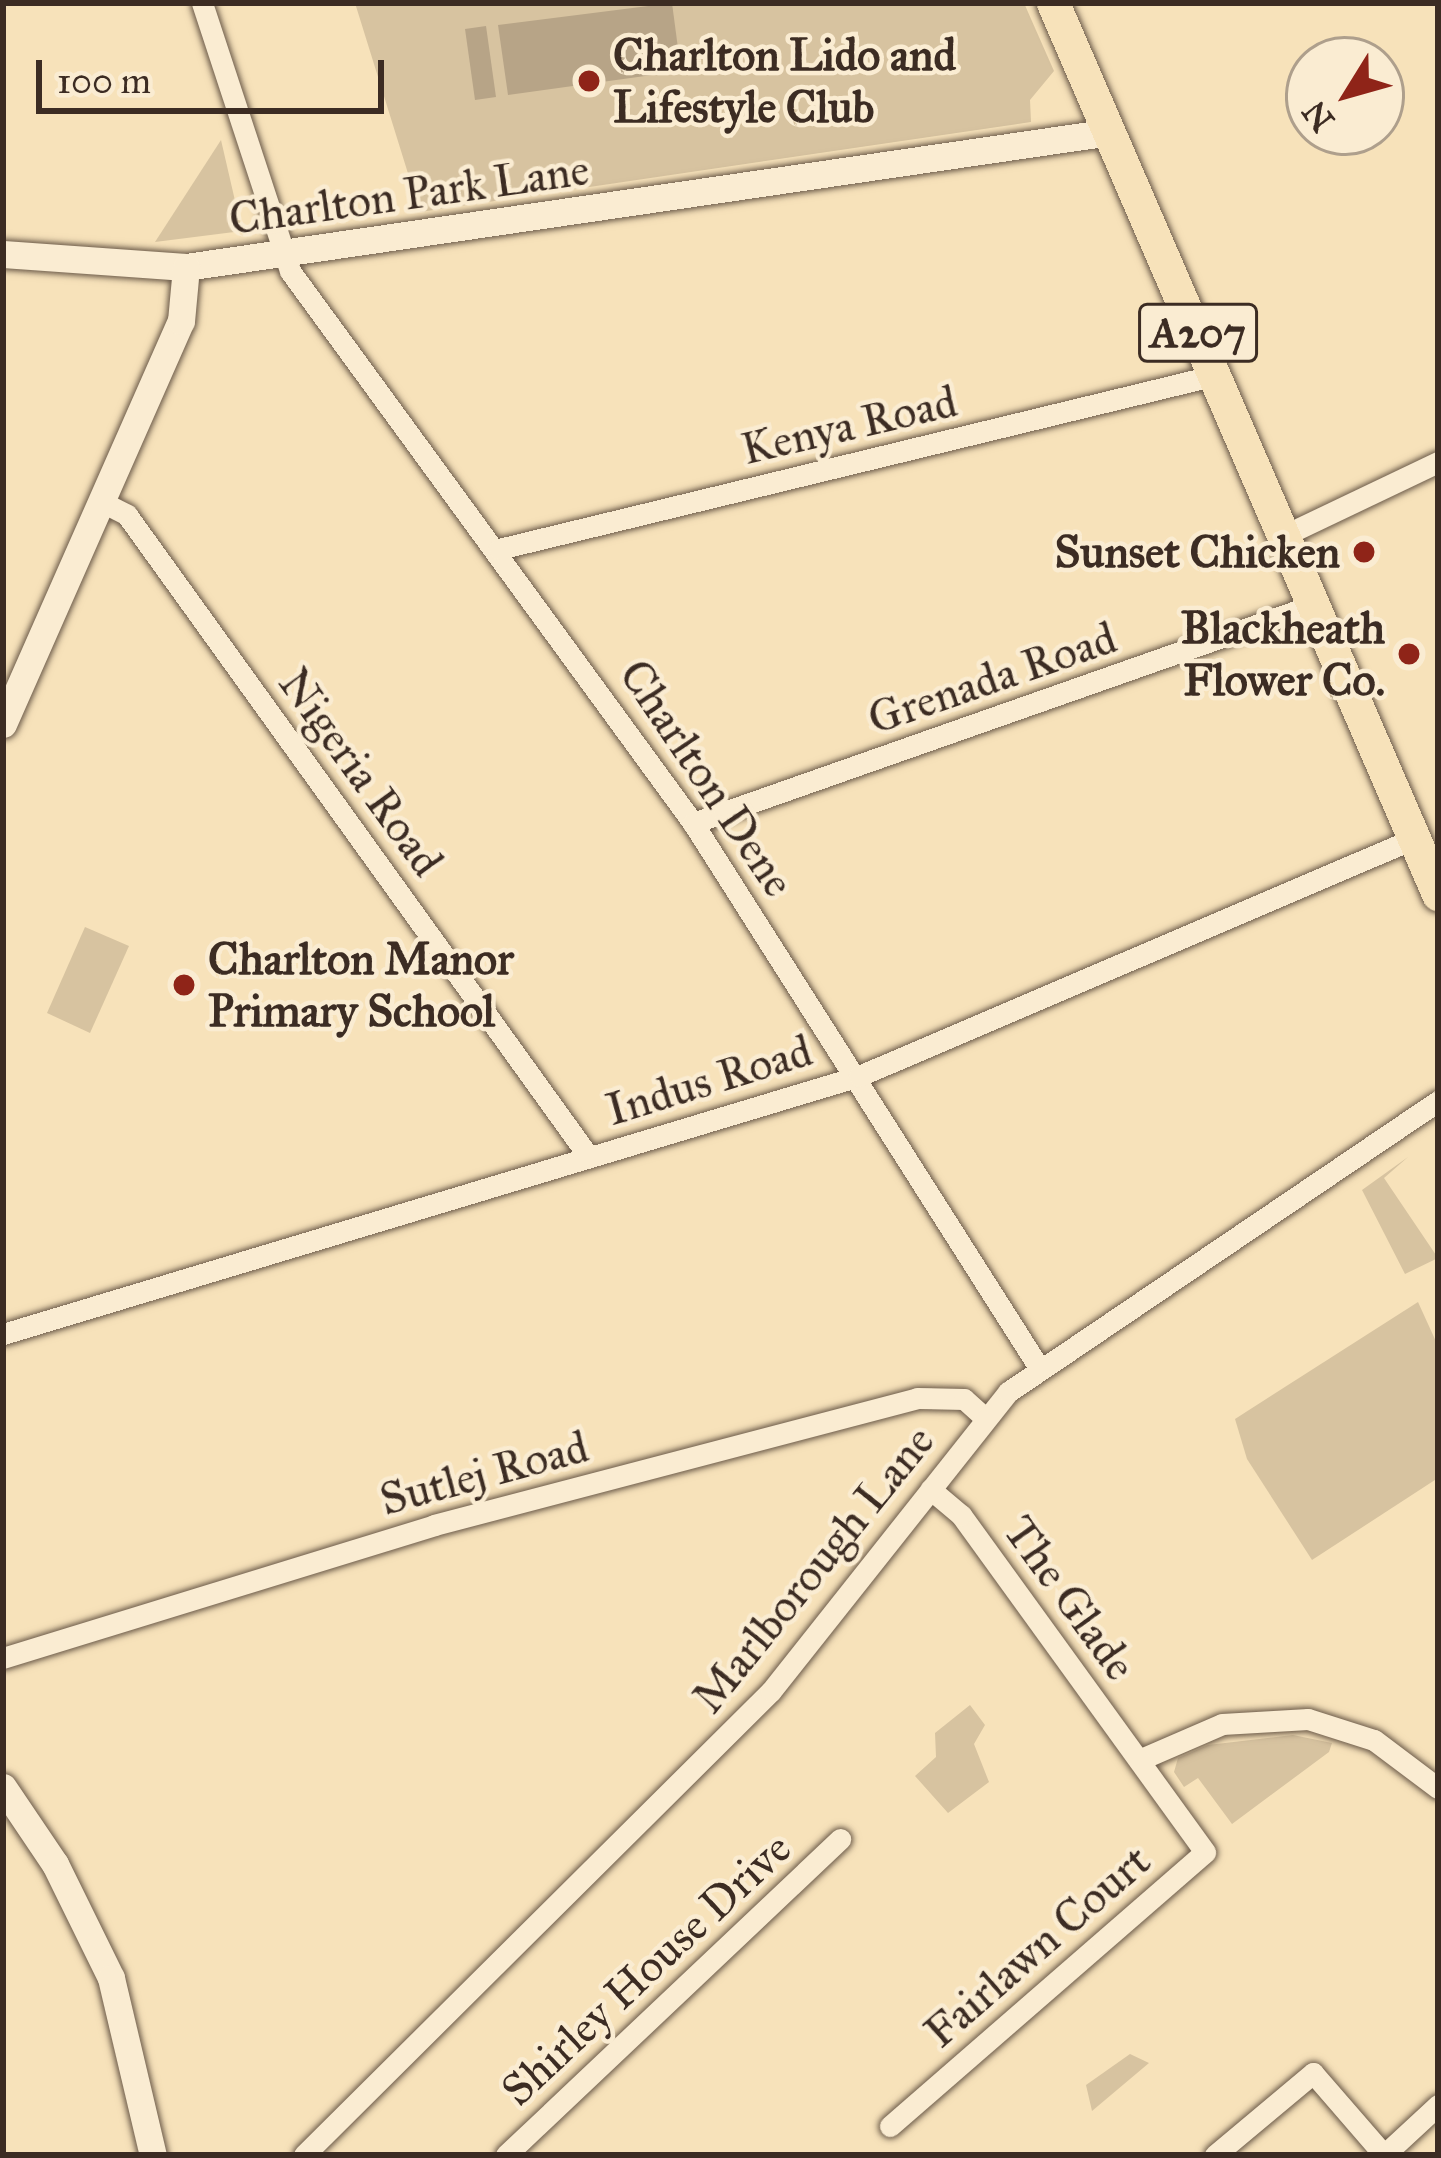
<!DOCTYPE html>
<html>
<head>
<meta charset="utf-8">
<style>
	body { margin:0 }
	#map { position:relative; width:1441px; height:2158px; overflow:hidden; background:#f7e2ba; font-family:"IM FELL Great Primer",serif }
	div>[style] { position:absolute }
	.green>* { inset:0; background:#d7c3a0 }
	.water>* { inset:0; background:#b7a487 }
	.roads { filter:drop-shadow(0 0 3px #6b5a49) drop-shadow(0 0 3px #6b5a49) }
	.minor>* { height:21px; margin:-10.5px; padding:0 10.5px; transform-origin:10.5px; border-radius:10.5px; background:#faecd2 }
	.tertiary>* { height:27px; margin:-13.5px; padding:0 13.5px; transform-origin:13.5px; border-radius:13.5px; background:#faecd2 }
	.primary>* { height:33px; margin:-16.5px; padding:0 16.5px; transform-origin:16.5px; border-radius:16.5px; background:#f7e2ba }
	.dots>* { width:33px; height:33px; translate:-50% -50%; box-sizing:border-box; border:6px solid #faecd2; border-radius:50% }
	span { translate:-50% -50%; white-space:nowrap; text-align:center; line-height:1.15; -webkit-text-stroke:9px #faecd2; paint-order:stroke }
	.shield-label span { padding:3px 9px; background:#faecd2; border:3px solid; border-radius:9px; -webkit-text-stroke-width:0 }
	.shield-label { font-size:42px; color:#3c2c23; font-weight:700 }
	.poi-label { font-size:45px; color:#3c2c23; font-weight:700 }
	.left { translate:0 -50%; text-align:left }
	.right { translate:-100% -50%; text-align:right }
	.street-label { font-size:45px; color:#3c2c23 }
	.frame { position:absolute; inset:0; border:6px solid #3c2c23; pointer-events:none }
	.north { position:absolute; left:1285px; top:36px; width:120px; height:120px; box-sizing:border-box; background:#faecd2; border:3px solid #ae9f8c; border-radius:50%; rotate:233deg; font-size:33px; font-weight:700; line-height:48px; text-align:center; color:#3c2c23 }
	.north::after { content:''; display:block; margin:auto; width:42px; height:54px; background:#8f2418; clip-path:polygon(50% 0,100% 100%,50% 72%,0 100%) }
	.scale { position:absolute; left:36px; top:60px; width:348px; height:54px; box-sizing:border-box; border:6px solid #3c2c23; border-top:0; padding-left:15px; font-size:36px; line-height:42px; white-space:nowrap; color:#3c2c23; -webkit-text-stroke:9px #faecd2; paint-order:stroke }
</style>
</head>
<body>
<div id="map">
	<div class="green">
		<i style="clip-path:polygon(355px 3px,1024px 3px,1054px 71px,1030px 100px,1031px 122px,420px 212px)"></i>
		<i style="clip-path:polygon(221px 140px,242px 231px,155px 242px)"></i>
		<i style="clip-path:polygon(85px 927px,129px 946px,90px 1033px,47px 1013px)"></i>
		<i style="clip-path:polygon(1408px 1157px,1384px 1178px,1438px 1258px,1405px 1274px,1362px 1190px)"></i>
		<i style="clip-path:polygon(1418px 1302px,1438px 1346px,1438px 1478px,1312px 1560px,1247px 1459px,1235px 1419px)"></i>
		<i style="clip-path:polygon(970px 1705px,985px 1725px,974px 1744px,989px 1782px,948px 1813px,915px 1776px,936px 1757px,935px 1733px)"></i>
		<i style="clip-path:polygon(1293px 1735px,1332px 1743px,1329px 1752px,1232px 1824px,1198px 1778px,1184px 1787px,1174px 1772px,1178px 1758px,1208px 1745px)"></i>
		<i style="clip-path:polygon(1130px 2054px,1149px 2063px,1092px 2111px,1086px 2085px)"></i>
	</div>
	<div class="water">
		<i style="clip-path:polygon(672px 3px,681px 71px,508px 95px,498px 25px)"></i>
		<i style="clip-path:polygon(486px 26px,496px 97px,475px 100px,465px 29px)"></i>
	</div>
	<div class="roads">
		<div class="minor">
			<i style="left:202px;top:3px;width:282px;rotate:71.8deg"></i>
			<i style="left:290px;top:271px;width:683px;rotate:53.87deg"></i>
			<i style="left:693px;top:823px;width:643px;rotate:57.57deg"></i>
			<i style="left:102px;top:502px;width:28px;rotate:27deg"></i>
			<i style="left:127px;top:515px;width:791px;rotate:54.26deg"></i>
			<i style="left:1285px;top:535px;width:170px;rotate:-25.5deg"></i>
			<i style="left:499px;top:549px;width:738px;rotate:-13.64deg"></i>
			<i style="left:693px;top:823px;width:660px;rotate:-19.37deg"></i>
			<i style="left:3px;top:1334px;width:894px;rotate:-16.77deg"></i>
			<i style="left:859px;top:1076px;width:605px;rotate:-23.17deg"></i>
			<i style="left:3px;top:1658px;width:451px;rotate:-17.1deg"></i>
			<i style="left:434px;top:1525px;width:499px;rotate:-14.7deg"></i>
			<i style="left:917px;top:1398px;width:47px;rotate:1.2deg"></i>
			<i style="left:964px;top:1399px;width:28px;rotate:42deg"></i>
			<i style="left:1139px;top:1760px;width:90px;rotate:-23.4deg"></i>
			<i style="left:1222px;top:1724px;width:86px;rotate:-3.3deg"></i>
			<i style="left:1308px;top:1719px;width:69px;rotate:17.7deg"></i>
			<i style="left:1374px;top:1740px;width:80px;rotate:36.9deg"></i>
			<i style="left:890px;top:2126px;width:417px;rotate:-41deg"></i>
			<i style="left:1205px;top:1852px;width:416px;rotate:-125.9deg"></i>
			<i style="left:961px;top:1515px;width:40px;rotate:-140deg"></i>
			<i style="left:304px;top:2155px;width:658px;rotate:-44.82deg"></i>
			<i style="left:771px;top:1691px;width:382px;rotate:-51.6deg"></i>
			<i style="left:1008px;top:1392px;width:519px;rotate:-34.09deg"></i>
			<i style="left:506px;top:2155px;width:460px;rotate:-43.4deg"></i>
			<i style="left:1215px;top:2155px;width:128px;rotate:-39.9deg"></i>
			<i style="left:1313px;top:2073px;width:108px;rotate:49.1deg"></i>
			<i style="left:1384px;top:2155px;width:74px;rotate:-42.8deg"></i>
		</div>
		<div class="tertiary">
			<i style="left:3px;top:254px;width:183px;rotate:4.1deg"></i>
			<i style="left:186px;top:267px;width:934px;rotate:-8.31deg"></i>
			<i style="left:3px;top:724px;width:441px;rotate:-66.2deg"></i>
			<i style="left:181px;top:321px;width:54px;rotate:-84.7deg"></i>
			<i style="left:3px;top:1787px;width:93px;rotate:56deg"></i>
			<i style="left:55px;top:1864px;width:127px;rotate:63.8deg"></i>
			<i style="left:111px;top:1978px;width:182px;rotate:76.7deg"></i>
		</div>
		<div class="primary">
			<i style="left:1053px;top:3px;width:971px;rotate:66.63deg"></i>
		</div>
	</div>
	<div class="dots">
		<i style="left:589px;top:81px;background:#8f2418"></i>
		<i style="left:1364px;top:552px;background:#8f2418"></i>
		<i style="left:1409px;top:654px;background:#8f2418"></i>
		<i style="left:184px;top:985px;background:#8f2418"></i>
	</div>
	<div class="shield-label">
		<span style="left:1198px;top:333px">A207</span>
	</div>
	<div class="poi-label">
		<span class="left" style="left:613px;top:81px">Charlton Lido and<br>Lifestyle Club</span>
		<span class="right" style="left:1340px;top:552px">Sunset Chicken</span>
		<span class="right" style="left:1385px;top:654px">Blackheath<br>Flower Co.</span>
		<span class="left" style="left:208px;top:985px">Charlton Manor<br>Primary School</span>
	</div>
	<div class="street-label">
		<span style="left:409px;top:194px;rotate:-8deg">Charlton Park Lane</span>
		<span style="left:849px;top:425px;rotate:-13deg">Kenya Road</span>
		<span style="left:992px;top:678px;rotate:-19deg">Grenada Road</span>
		<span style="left:361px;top:772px;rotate:54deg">Nigeria Road</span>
		<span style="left:707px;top:778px;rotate:56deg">Charlton Dene</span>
		<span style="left:709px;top:1080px;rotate:-17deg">Indus Road</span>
		<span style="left:484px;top:1473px;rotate:-15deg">Sutlej Road</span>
		<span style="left:813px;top:1569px;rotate:-51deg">Marlborough Lane</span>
		<span style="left:1070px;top:1598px;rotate:54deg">The Glade</span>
		<span style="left:1037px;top:1946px;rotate:-41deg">Fairlawn Court</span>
		<span style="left:646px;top:1969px;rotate:-43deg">Shirley House Drive</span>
	</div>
	<div class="frame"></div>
	<div class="north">N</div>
	<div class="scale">100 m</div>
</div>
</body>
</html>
